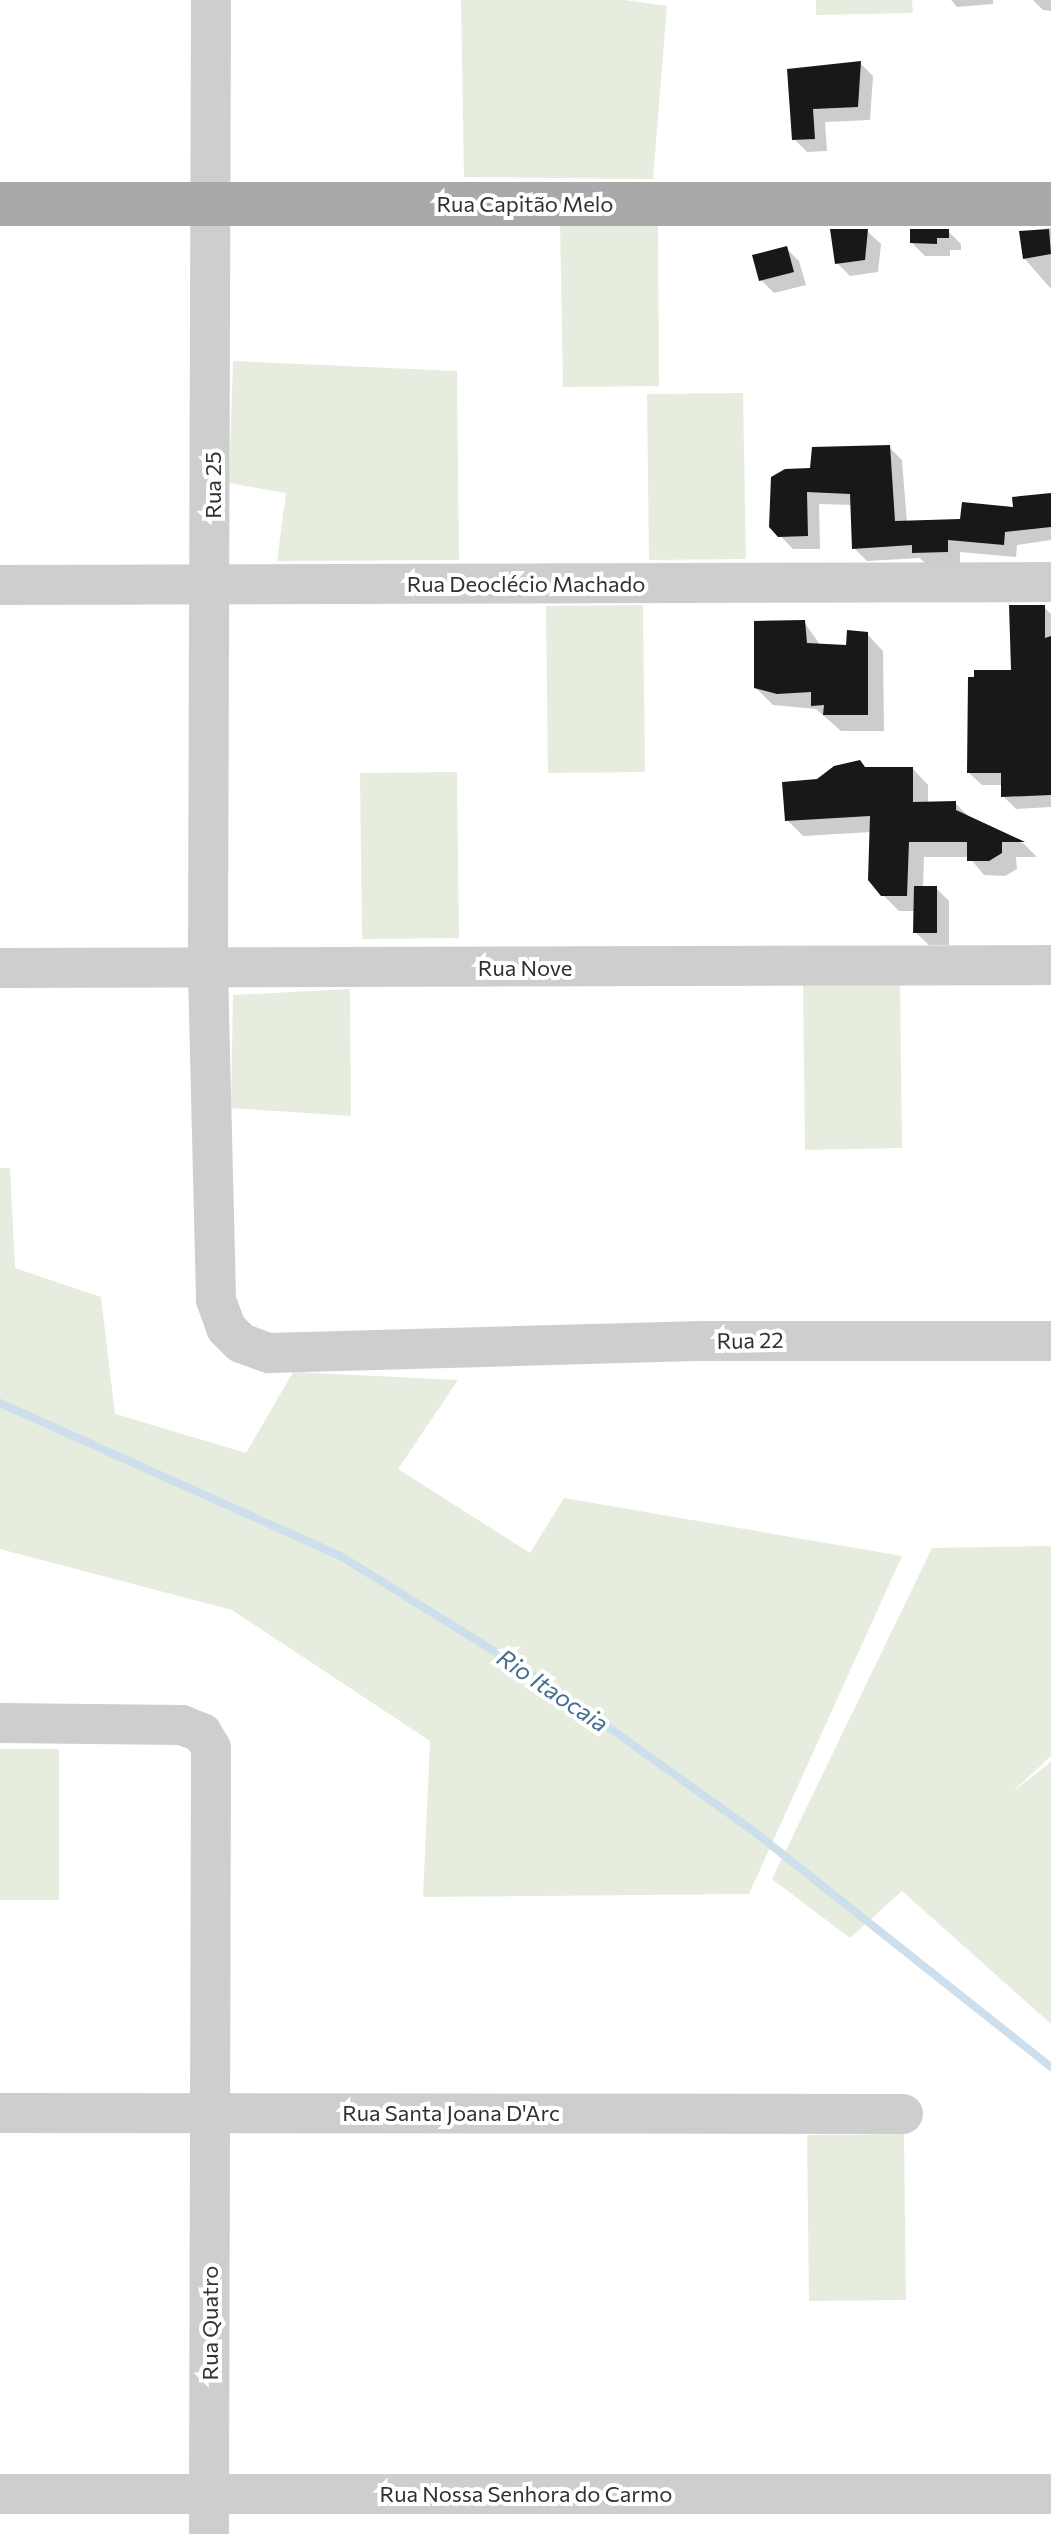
<!DOCTYPE html>
<html>
<head>
<meta charset="utf-8">
<style>
	body { margin:0 }
	#map { position:relative; width:1051px; height:2534px; overflow:hidden; background:#fff; font-family:Commissioner,sans-serif }
	div>[style] { position:absolute }
	.green>* { inset:0; background:#e6eddf }
	.shadow>* { inset:0; background:#0003 }
	.stream>* { height:8px; margin:-4px; padding:0 4px; transform-origin:4px; border-radius:4px; background:#cddeec }
	.building>* { inset:0; background:#181818 }
	.minor>* { height:40px; margin:-20px; padding:0 20px; transform-origin:20px; border-radius:20px; background:#cecece }
	.major>* { height:44px; margin:-22px; padding:0 22px; transform-origin:22px; border-radius:22px; background:#a9a9a9 }
	span { translate:-50% -50%; white-space:nowrap; text-align:center; line-height:1.15; -webkit-text-stroke:8px #fff; paint-order:stroke }
	.street-label { font-size:22px; color:#313131 }
	.water-label { font-size:24px; color:#416e91; font-style:italic }
</style>
</head>
<body>
<div id="map">
	<div class="green">
		<i style="clip-path:polygon(461px 0,625px 0,667px 6px,653px 179px,464px 177px)"></i>
		<i style="clip-path:polygon(816px 0,912px 0,913px 13px,816px 15px)"></i>
		<i style="clip-path:polygon(658px 219px,659px 386px,563px 387px,560px 221px)"></i>
		<i style="clip-path:polygon(233px 361px,457px 371px,459px 560px,277px 561px,286px 493px,229px 483px)"></i>
		<i style="clip-path:polygon(743px 393px,746px 559px,649px 560px,647px 394px)"></i>
		<i style="clip-path:polygon(643px 605px,645px 772px,548px 773px,546px 606px)"></i>
		<i style="clip-path:polygon(457px 772px,459px 938px,362px 939px,360px 773px)"></i>
		<i style="clip-path:polygon(900px 982px,902px 1148px,805px 1150px,803px 983px)"></i>
		<i style="clip-path:polygon(350px 989px,351px 1116px,231px 1108px,233px 995px)"></i>
		<i style="clip-path:polygon(0 1168px,10px 1168px,15px 1268px,101px 1297px,115px 1414px,246px 1453px,293px 1372px,458px 1380px,398px 1469px,530px 1553px,564px 1498px,902px 1556px,749px 1894px,423px 1897px,430px 1741px,232px 1610px,0 1549px)"></i>
		<i style="clip-path:polygon(1051px 1546px,1051px 1756px,1011px 1793px,1051px 1762px,1051px 2024px,902px 1891px,850px 1938px,772px 1879px,932px 1548px)"></i>
		<i style="clip-path:polygon(0 1749px,59px 1749px,59px 1900px,0 1900px)"></i>
		<i style="clip-path:polygon(904px 2134px,906px 2300px,809px 2301px,807px 2135px)"></i>
	</div>
	<div class="shadow">
		<i style="clip-path:polygon(951px 0,993px 0,993px 4px,957px 7px)"></i>
		<i style="clip-path:polygon(1033px 0,1051px 0,1051px 11px,1043px 10px)"></i>
		<i style="clip-path:polygon(860px 63px,873px 76px,870px 120px,825px 122px,827px 151px,807px 152px,794px 139px,789px 71px)"></i>
		<i style="clip-path:polygon(1051px 228px,1051px 289px,1024px 258px,1021px 232px)"></i>
		<i style="clip-path:polygon(867px 231px,881px 244px,878px 272px,850px 276px,837px 263px)"></i>
		<i style="clip-path:polygon(948px 231px,961px 244px,961px 250px,950px 250px,950px 256px,925px 256px,912px 243px)"></i>
		<i style="clip-path:polygon(786px 248px,799px 261px,806px 285px,774px 293px,761px 280px)"></i>
		<i style="clip-path:polygon(889px 447px,902px 460px,907px 523px,962px 521px,1051px 496px,1051px 540px,1017px 545px,1016px 557px,960px 552px,960px 564px,927px 565px,920px 558px,867px 561px,854px 548px,853px 505px,819px 504px,820px 549px,793px 549px,771px 526px,812px 469px)"></i>
		<i style="clip-path:polygon(1044px 607px,1051px 614px,1051px 807px,1016px 809px,1003px 796px,1003px 785px,982px 785px,969px 773px)"></i>
		<i style="clip-path:polygon(804px 622px,821px 646px,847px 647px,867px 634px,883px 651px,884px 731px,841px 731px,816px 709px,773px 705px,756px 688px)"></i>
		<i style="clip-path:polygon(867px 769px,913px 769px,928px 785px,928px 804px,955px 803px,972px 820px,1024px 844px,1037px 857px,1016px 857px,1017px 869px,1005px 876px,984px 875px,969px 857px,924px 857px,923px 888px,936px 888px,949px 901px,949px 945px,929px 945px,915px 932px,916px 911px,899px 911px,883px 895px,871px 832px,803px 836px,787px 820px,818px 781px)"></i>
	</div>
	<div class="stream">
		<i style="left:0;top:1403px;width:372px;rotate:24.2deg"></i>
		<i style="left:339px;top:1555px;width:254px;rotate:31.8deg"></i>
		<i style="left:555px;top:1689px;width:242px;rotate:35.6deg"></i>
		<i style="left:752px;top:1830px;width:382px;rotate:38.4deg"></i>
	</div>
	<div class="building">
		<i style="clip-path:polygon(861px 61px,858px 107px,813px 109px,815px 139px,792px 140px,787px 69px)"></i>
		<i style="clip-path:polygon(830px 229px,868px 229px,865px 260px,835px 264px)"></i>
		<i style="clip-path:polygon(910px 229px,949px 229px,949px 238px,937px 238px,937px 244px,910px 243px)"></i>
		<i style="clip-path:polygon(1049px 229px,1051px 254px,1023px 259px,1019px 231px)"></i>
		<i style="clip-path:polygon(787px 246px,794px 272px,759px 281px,752px 255px)"></i>
		<i style="clip-path:polygon(890px 445px,895px 521px,960px 519px,962px 502px,1013px 507px,1012px 497px,1051px 493px,1051px 527px,1005px 532px,1004px 545px,948px 540px,948px 552px,912px 553px,912px 545px,852px 549px,850px 494px,807px 492px,808px 536px,778px 537px,769px 527px,771px 477px,785px 469px,810px 468px,812px 447px)"></i>
		<i style="clip-path:polygon(1009px 605px,1045px 605px,1045px 638px,1051px 636px,1051px 795px,1001px 797px,1001px 773px,967px 773px,968px 677px,974px 677px,974px 670px,1011px 670px)"></i>
		<i style="clip-path:polygon(805px 620px,807px 643px,846px 645px,847px 630px,868px 632px,868px 715px,823px 715px,824px 705px,811px 706px,811px 692px,777px 694px,754px 688px,754px 621px)"></i>
		<i style="clip-path:polygon(860px 760px,865px 767px,913px 767px,913px 802px,956px 801px,956px 810px,1025px 842px,1002px 842px,1002px 853px,989px 861px,967px 861px,967px 842px,909px 842px,907px 896px,881px 896px,868px 880px,870px 816px,785px 821px,782px 782px,817px 779px,834px 766px)"></i>
		<i style="clip-path:polygon(914px 886px,937px 886px,937px 933px,913px 933px)"></i>
	</div>
	<div class="minor">
		<i style="left:211px;top:0;width:971px;rotate:90.18deg"></i>
		<i style="left:208px;top:971px;width:329px;rotate:88.6deg"></i>
		<i style="left:216px;top:1300px;width:30px;rotate:70deg"></i>
		<i style="left:226px;top:1328px;width:21px;rotate:45deg"></i>
		<i style="left:241px;top:1343px;width:30px;rotate:20deg"></i>
		<i style="left:269px;top:1353px;width:434px;rotate:-1.6deg"></i>
		<i style="left:703px;top:1341px;width:348px"></i>
		<i style="left:0;top:585px;width:1051px;rotate:-0.16deg"></i>
		<i style="left:0;top:968px;width:1051px;rotate:-0.16deg"></i>
		<i style="left:0;top:1723px;width:182px;rotate:0.6deg"></i>
		<i style="left:182px;top:1725px;width:22px;rotate:22deg"></i>
		<i style="left:202px;top:1733px;width:17px;rotate:59deg"></i>
		<i style="left:211px;top:1748px;width:786px;rotate:90.15deg"></i>
		<i style="left:0;top:2113px;width:903px;rotate:0.06deg"></i>
		<i style="left:0;top:2494px;width:1051px"></i>
	</div>
	<div class="major">
		<i style="left:0;top:204px;width:1051px"></i>
	</div>
	<div class="street-label">
		<span style="left:525px;top:204px">Rua Capitão Melo</span>
		<span style="left:213px;top:485px;rotate:-90deg">Rua 25</span>
		<span style="left:526px;top:584px">Rua Deoclécio Machado</span>
		<span style="left:525px;top:968px">Rua Nove</span>
		<span style="left:750px;top:1340px;rotate:-1deg">Rua 22</span>
		<span style="left:451px;top:2113px">Rua Santa Joana D'Arc</span>
		<span style="left:210px;top:2323px;rotate:-90deg">Rua Quatro</span>
		<span style="left:526px;top:2494px">Rua Nossa Senhora do Carmo</span>
	</div>
	<div class="water-label">
		<span style="left:553px;top:1690px;rotate:34deg">Rio Itaocaia</span>
	</div>
</div>
</body>
</html>
